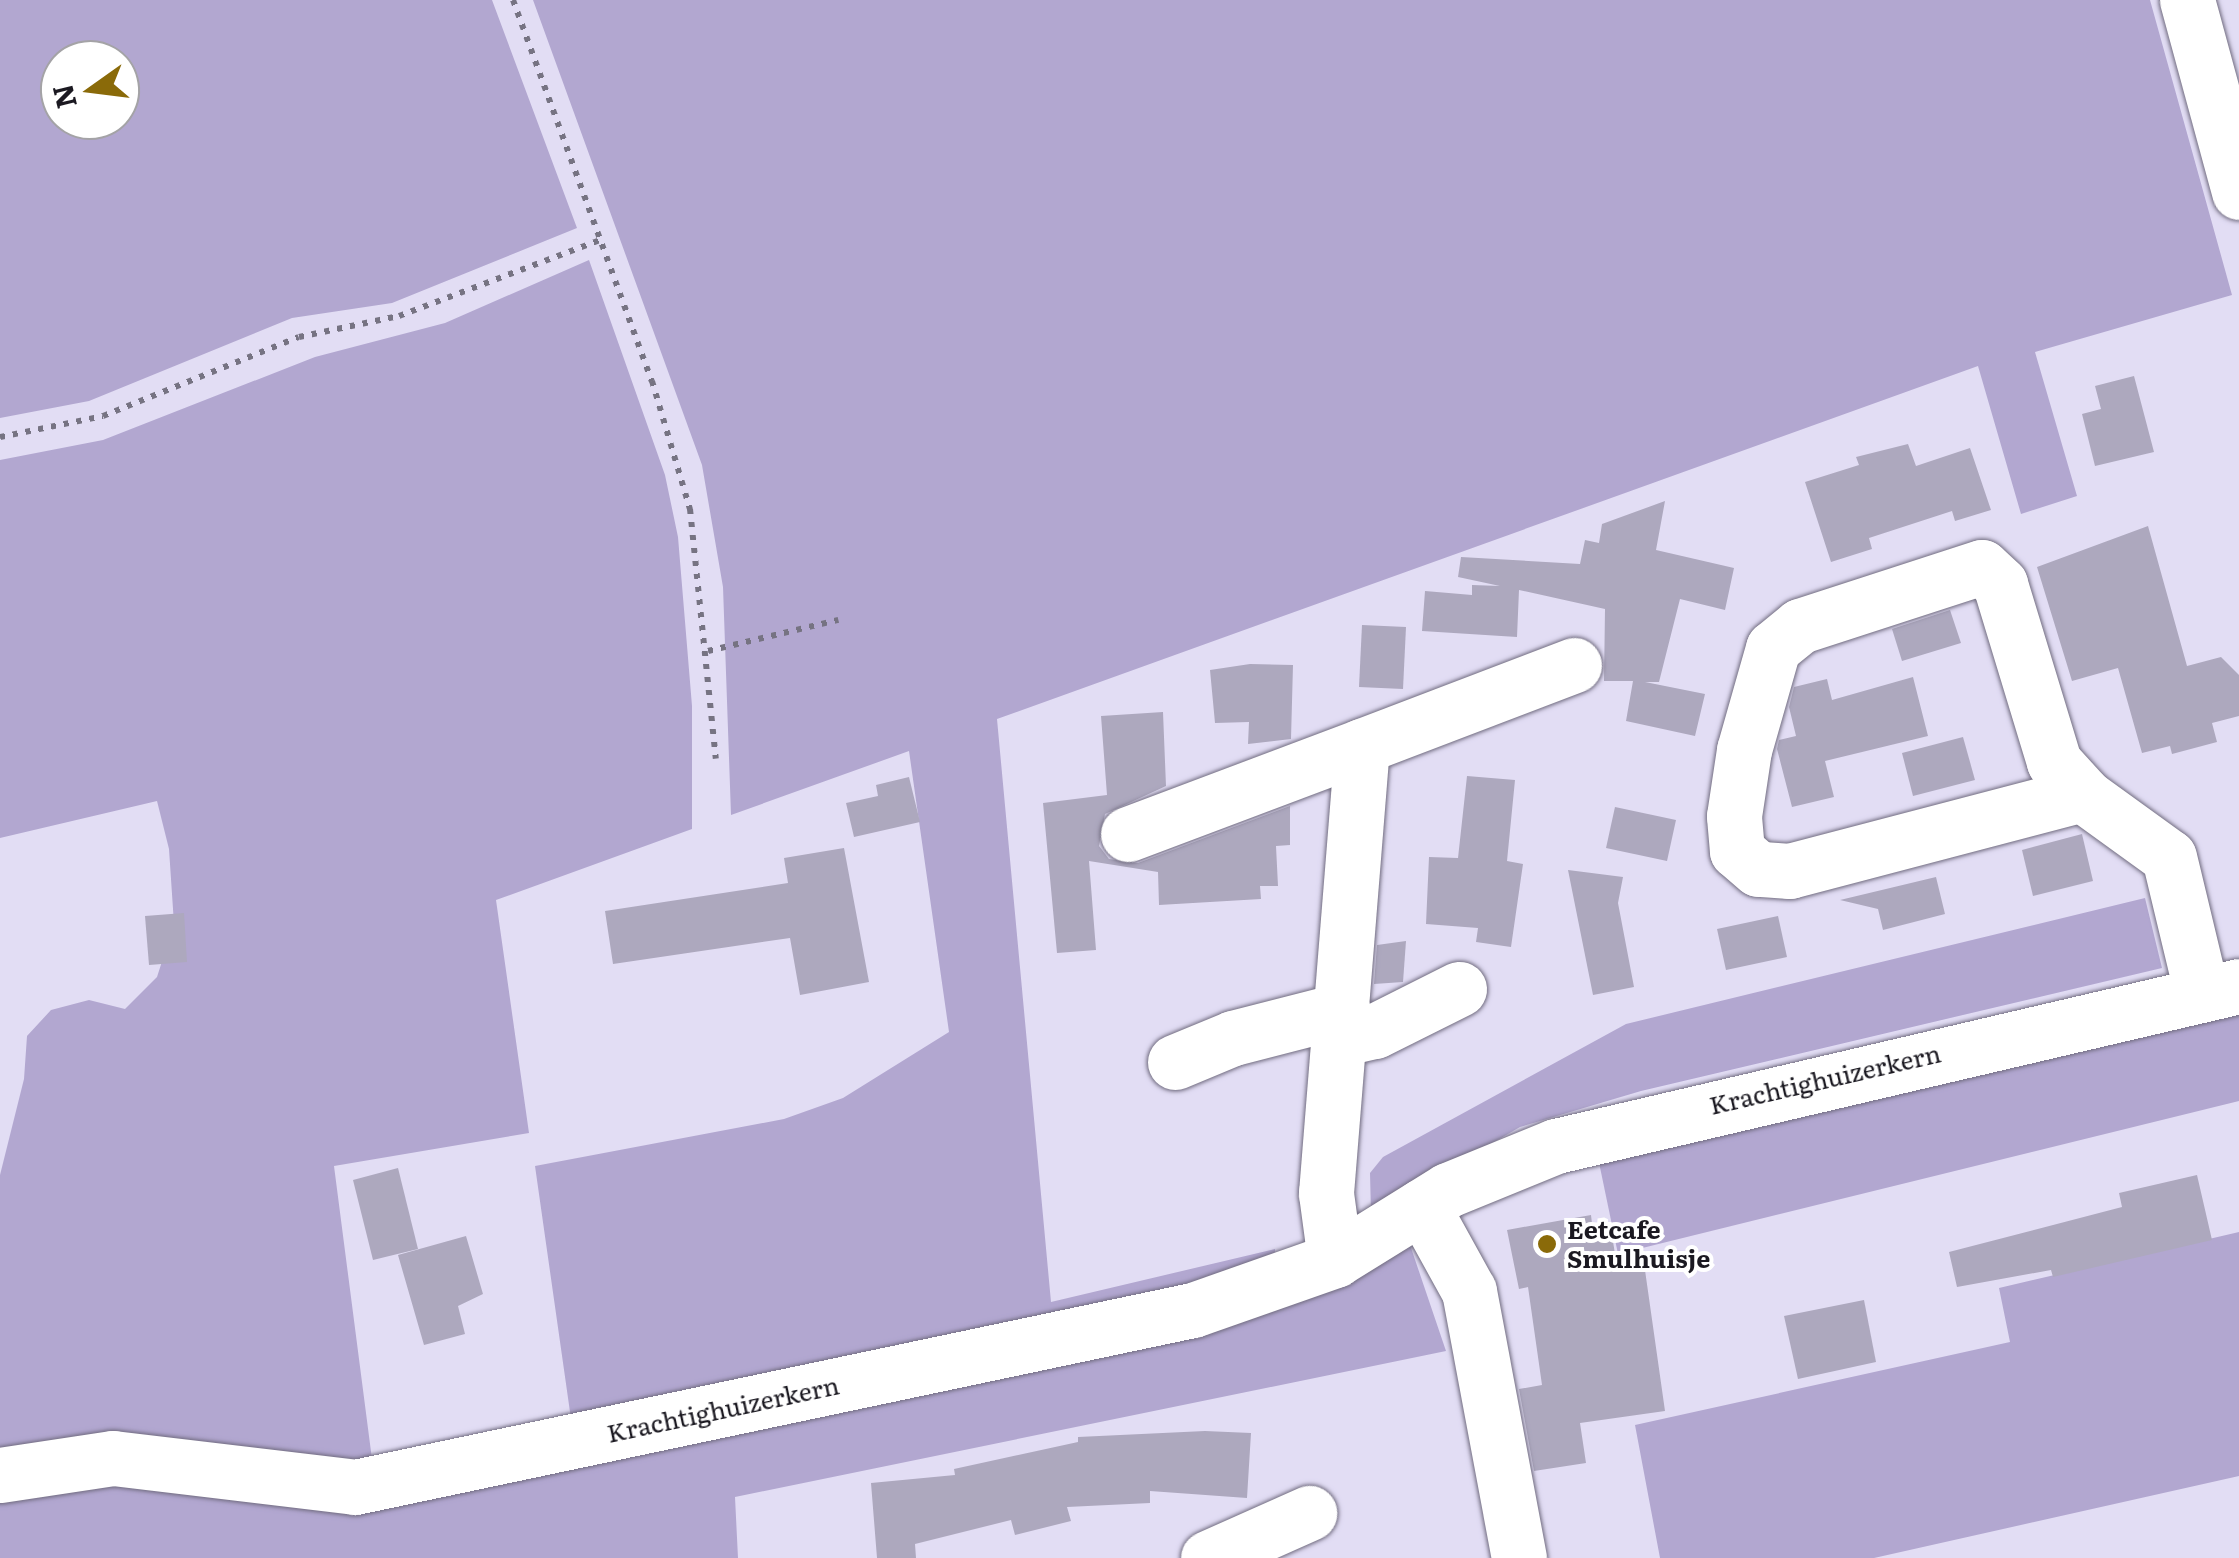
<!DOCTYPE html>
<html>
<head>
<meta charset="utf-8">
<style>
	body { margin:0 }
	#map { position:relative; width:2239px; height:1558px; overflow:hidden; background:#e2ddf4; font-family:Literata,serif }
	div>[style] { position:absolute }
	.green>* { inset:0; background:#b2a7d0 }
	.building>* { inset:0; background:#ada8be }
	.path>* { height:6px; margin-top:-3px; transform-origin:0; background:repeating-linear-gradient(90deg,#767382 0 5px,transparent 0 13px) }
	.roads { filter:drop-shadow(0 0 2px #716c80) drop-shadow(0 0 2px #716c80) }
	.minor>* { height:55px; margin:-27.5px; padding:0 27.5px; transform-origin:27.5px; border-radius:27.5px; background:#fff }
	.dots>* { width:28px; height:28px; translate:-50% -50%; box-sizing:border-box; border:5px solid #fff; border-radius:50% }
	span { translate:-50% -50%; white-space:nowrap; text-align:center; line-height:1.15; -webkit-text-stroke:8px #fff; paint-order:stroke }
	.street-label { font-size:25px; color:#1b1921 }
	.poi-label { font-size:25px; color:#1b1921; font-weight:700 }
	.left { translate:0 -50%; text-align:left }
	.north { position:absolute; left:40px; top:40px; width:100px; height:100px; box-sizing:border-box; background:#fff; border:2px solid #a4a3a6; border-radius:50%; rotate:256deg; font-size:28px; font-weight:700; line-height:40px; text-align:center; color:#1b1921 }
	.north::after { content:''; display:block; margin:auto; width:35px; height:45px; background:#8a6a09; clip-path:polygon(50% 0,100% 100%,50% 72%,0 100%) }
</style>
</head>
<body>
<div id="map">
	<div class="green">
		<i style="clip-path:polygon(evenodd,0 0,492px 0,577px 228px,392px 303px,292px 318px,89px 401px,0 418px,0 0,60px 60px,120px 60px,120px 120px,60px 120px,60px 60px)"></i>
		<i style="clip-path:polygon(533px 0,2150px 0,2232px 295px,2035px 352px,2077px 496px,2021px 514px,1978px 366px,997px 719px,1051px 1302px,1275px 1249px,1275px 1262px,1244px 1275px,572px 1426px,535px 1166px,784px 1119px,843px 1098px,949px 1032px,909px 751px,731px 815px,723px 587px,702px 465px)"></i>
		<i style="clip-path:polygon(589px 260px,665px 475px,678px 537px,692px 706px,692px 829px,496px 900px,529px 1133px,334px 1166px,373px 1467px,0 1463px,0 1175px,24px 1079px,27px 1036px,51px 1010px,89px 1000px,125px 1009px,157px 977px,174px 924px,169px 849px,157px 801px,0 838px,0 460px,103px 440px,315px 357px,445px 323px)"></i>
		<i style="clip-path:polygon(2145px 898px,2162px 968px,1641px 1091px,1520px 1127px,1371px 1213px,1370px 1173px,1383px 1157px,1626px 1024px)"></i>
		<i style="clip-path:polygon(2239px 993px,2239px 1101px,1618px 1254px,1596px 1148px)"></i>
		<i style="clip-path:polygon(2239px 1232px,2239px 1476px,1874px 1558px,1660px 1558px,1635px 1425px,2010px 1342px,1999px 1288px)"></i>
		<i style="clip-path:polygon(1408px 1239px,1446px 1351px,735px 1497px,738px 1558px,0 1558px,0 1491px,54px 1478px,303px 1499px)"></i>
	</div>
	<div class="building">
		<i style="clip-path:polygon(2134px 376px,2154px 452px,2095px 466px,2082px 414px,2101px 409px,2095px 386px)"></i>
		<i style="clip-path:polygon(1908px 444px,1916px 466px,1970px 448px,1991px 510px,1955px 521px,1952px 511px,1869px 538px,1872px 549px,1831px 562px,1805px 482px,1859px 465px,1856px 457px)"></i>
		<i style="clip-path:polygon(1665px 501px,1656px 550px,1734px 568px,1725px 610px,1680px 599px,1659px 682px,1645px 682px,1705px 694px,1695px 736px,1626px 721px,1633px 681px,1604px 681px,1605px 609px,1519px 590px,1517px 637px,1422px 631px,1425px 591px,1472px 595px,1472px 585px,1500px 586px,1458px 577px,1461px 557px,1580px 564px,1585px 540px,1599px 543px,1602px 524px)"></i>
		<i style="clip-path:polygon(2148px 526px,2187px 666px,2221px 657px,2239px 675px,2239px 716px,2212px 723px,2217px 742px,2172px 754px,2170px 746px,2142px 753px,2118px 668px,2072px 681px,2037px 567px)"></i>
		<i style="clip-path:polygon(1950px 610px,1961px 643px,1902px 661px,1892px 629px)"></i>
		<i style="clip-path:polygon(1362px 625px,1406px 627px,1403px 689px,1359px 687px)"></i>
		<i style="clip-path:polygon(1250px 664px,1293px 665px,1291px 739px,1248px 744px,1249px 722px,1215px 723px,1210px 670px)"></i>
		<i style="clip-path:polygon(1913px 677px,1928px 736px,1825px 761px,1834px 797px,1792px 807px,1777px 749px,1779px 740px,1796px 736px,1789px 707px,1794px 687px,1827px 679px,1832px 700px)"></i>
		<i style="clip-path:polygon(1163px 712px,1166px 786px,1105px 814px,1099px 846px,1109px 859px,1138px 863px,1290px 806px,1290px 845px,1276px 846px,1278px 886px,1260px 886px,1261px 899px,1159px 905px,1158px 872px,1089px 861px,1096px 950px,1057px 953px,1043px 803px,1107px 795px,1101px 716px)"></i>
		<i style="clip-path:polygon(1963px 737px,1975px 780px,1913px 796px,1902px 753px)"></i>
		<i style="clip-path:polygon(1467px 776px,1515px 780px,1507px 861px,1523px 864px,1511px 947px,1476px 942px,1478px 928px,1426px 924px,1429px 857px,1458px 858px)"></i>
		<i style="clip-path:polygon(909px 777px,920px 822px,854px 837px,846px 803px,878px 796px,876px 785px)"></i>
		<i style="clip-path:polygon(1615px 807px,1676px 820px,1667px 861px,1606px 848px)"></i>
		<i style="clip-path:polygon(2082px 834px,2093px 881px,2033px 896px,2022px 850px)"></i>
		<i style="clip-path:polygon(844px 848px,869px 982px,800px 995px,790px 938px,613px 964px,605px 911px,788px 883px,784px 858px)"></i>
		<i style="clip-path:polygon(1568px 870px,1623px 877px,1618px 903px,1634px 987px,1593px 995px)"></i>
		<i style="clip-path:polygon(1936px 877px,1945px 914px,1883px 930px,1878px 909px,1840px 900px)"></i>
		<i style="clip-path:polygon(184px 913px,187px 962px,149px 965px,145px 916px)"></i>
		<i style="clip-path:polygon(1778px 916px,1787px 957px,1726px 970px,1717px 929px)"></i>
		<i style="clip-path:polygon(1406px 941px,1403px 982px,1374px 984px,1377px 945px)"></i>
		<i style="clip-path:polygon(398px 1168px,418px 1249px,373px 1260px,353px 1180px)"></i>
		<i style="clip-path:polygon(2197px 1175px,2212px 1240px,2053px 1277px,2051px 1270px,1957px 1287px,1949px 1252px,2122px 1207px,2119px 1193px)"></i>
		<i style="clip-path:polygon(1591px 1215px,1593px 1232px,1611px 1229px,1615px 1254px,1642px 1249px,1665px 1411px,1580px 1423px,1586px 1463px,1534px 1471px,1519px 1389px,1542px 1385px,1528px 1287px,1519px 1289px,1507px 1230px)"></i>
		<i style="clip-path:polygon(466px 1236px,483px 1294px,458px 1306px,465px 1334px,424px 1345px,398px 1255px)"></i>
		<i style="clip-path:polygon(1864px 1300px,1876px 1362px,1798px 1379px,1784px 1316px)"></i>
		<i style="clip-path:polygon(1205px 1431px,1251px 1433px,1247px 1498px,1150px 1491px,1150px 1503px,1067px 1507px,1071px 1521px,1015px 1535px,1011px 1520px,915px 1544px,916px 1558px,877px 1558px,871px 1483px,955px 1475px,954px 1469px,1078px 1442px,1078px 1437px)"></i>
	</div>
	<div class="path">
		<i style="left:513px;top:0;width:406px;rotate:70deg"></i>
		<i style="left:652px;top:381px;width:134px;rotate:73.5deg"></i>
		<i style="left:690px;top:509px;width:251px;rotate:84.1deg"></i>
		<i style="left:0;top:437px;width:105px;rotate:-11.5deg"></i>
		<i style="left:103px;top:416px;width:211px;rotate:-22deg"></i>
		<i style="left:299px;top:337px;width:102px;rotate:-11.9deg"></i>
		<i style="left:399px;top:316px;width:215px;rotate:-20.7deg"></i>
		<i style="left:708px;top:651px;width:134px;rotate:-13.4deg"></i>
	</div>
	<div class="roads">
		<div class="minor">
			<i style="left:2187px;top:0;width:199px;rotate:74.8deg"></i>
			<i style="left:2083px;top:794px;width:303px;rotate:165.3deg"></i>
			<i style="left:1790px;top:871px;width:32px;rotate:-176deg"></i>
			<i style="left:1758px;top:869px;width:28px;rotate:-139deg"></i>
			<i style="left:1737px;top:851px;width:35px;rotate:-95deg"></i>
			<i style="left:1734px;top:816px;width:67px;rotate:-81.4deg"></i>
			<i style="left:1744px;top:750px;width:106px;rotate:-74.1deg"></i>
			<i style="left:1773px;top:648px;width:35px;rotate:-39deg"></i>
			<i style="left:1800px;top:626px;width:191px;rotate:-18deg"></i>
			<i style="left:1982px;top:567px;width:25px;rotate:43deg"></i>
			<i style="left:2000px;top:584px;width:186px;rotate:73.1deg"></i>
			<i style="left:2054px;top:762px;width:47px;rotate:47.6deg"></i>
			<i style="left:2086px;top:797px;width:102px;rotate:35.9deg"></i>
			<i style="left:2169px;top:857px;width:141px;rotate:76.5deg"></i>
			<i style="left:1128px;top:834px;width:250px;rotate:-20.6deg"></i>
			<i style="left:1339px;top:1039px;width:37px;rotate:-13deg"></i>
			<i style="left:1375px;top:1031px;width:94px;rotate:-26.6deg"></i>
			<i style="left:1175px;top:1062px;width:63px;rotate:-22.5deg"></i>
			<i style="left:1233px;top:1038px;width:113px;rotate:-14.4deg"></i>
			<i style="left:1422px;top:1206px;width:97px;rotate:61.1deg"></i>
			<i style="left:1469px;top:1291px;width:272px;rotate:79.4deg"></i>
			<i style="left:1335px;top:1260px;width:68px;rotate:-97.7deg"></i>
			<i style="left:1326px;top:1193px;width:448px;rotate:-85.4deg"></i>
			<i style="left:1362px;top:746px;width:227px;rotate:-20.9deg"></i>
			<i style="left:0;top:1475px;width:114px;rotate:-8.6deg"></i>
			<i style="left:113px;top:1458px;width:244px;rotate:6.8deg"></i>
			<i style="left:355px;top:1487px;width:856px;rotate:-11.93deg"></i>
			<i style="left:1193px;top:1310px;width:151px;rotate:-19.4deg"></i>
			<i style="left:1335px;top:1260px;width:133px;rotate:-31.8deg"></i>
			<i style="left:1448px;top:1190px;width:117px;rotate:-22.2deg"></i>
			<i style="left:1556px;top:1146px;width:701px;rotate:-13.18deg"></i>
			<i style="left:1208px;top:1558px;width:111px;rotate:-24deg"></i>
		</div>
	</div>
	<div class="dots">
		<i style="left:1547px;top:1244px;background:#8a6a09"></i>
	</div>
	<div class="street-label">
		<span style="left:1825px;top:1079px;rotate:-13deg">Krachtighuizerkern</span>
		<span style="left:723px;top:1409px;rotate:-12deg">Krachtighuizerkern</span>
	</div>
	<div class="poi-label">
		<span class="left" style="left:1567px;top:1244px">Eetcafe<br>Smulhuisje</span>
	</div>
	<div class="north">N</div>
</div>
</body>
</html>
